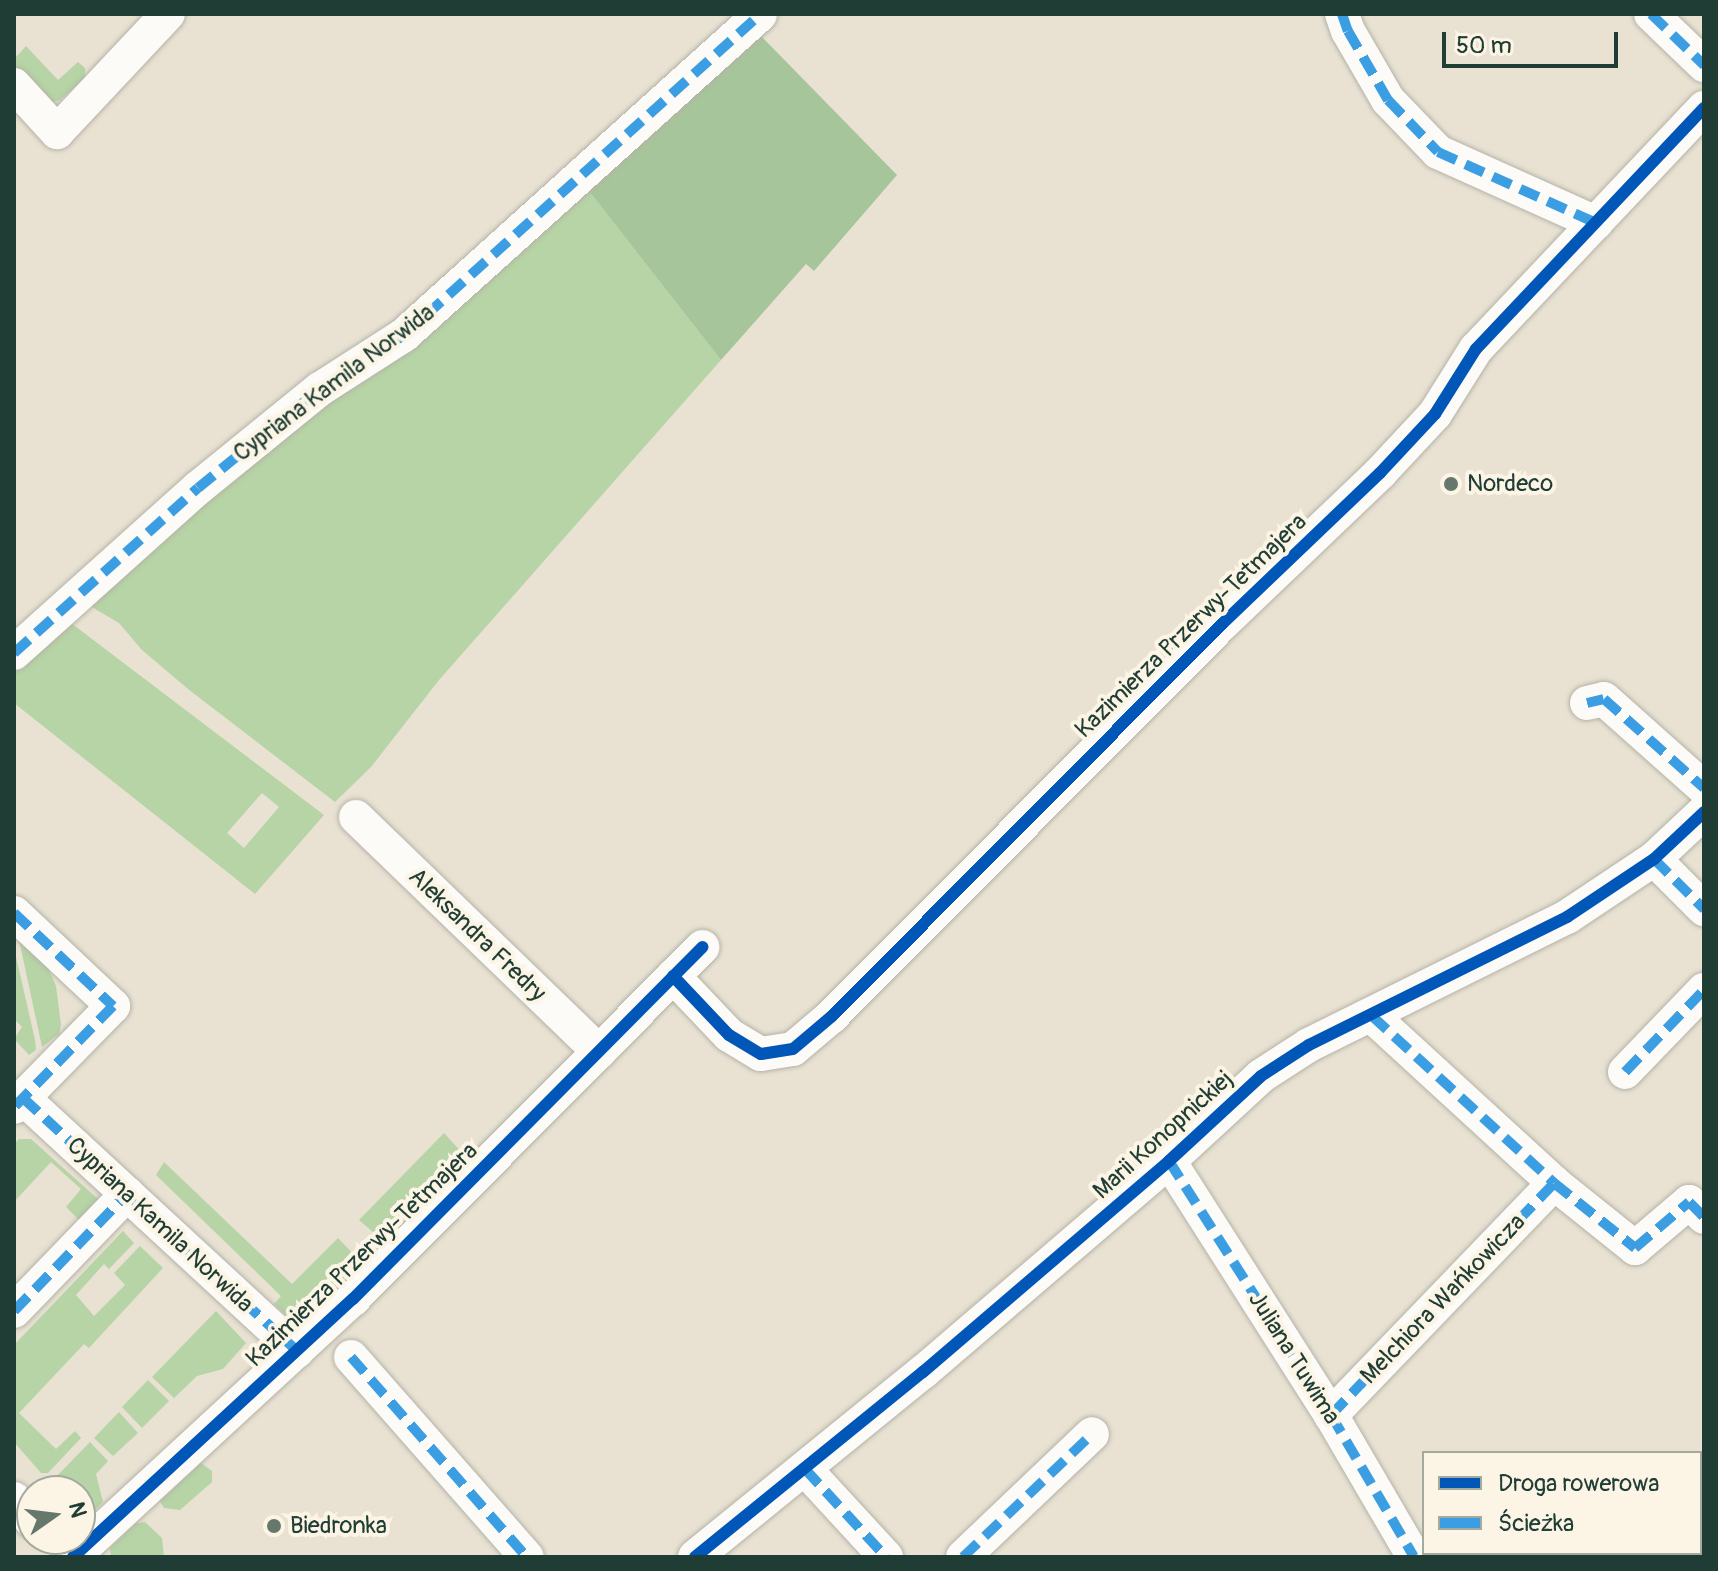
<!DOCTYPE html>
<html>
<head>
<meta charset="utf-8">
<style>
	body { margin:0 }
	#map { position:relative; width:1718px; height:1571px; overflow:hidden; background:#e9e2d3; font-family:Pangolin,sans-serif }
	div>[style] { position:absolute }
	.green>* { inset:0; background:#b6d4a5 }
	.forest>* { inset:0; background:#a7c59b }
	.roads { filter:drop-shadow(0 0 2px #b4b3a8) drop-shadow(0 0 2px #b4b3a8) }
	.minor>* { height:34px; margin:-17px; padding:0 17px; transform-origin:17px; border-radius:17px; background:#fcfbf8 }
	.quiet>* { height:10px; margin-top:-5px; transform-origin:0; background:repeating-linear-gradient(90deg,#3c9ee2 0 20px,transparent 0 30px) }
	.cycleway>* { height:12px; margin:-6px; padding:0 6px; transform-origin:6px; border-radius:6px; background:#0057b8 }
	.dots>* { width:22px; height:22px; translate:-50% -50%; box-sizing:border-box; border:4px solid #fcf5e5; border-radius:50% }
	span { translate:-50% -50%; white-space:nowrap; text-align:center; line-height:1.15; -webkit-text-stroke:8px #fcf5e5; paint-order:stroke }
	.street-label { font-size:24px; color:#1f3d34 }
	.poi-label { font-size:24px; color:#1f3d34 }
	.left { translate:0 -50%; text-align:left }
	.frame { position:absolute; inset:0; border:16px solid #1f3d34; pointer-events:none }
	.legend { position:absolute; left:1422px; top:1451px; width:280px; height:104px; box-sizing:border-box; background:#fcf5e5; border:2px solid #a4ab9e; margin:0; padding:10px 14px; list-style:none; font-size:24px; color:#1f3d34 }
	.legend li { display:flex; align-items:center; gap:16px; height:40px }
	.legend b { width:40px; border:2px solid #a4ab9e }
	.north { position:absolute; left:16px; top:1475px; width:80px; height:80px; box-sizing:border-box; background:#fcf5e5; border:2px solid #a4ab9e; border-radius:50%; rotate:76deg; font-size:22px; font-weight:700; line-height:32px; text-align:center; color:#1f3d34 }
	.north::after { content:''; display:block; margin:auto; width:28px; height:36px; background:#66776c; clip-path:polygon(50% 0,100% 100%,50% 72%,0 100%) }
	.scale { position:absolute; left:1442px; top:32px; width:176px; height:36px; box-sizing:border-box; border:4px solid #1f3d34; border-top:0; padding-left:10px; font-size:24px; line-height:28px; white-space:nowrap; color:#1f3d34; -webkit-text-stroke:6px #fcf5e5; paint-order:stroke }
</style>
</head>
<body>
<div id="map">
	<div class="green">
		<i style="clip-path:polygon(26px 46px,58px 80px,78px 62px,85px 68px,85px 78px,60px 100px,47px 104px,14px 71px,14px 54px,17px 56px)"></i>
		<i style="clip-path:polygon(585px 186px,721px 360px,439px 680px,371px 767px,335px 802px,188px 689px,142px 650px,119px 623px,90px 606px,242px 471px)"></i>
		<i style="clip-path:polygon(evenodd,71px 623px,324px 815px,255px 894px,14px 703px,14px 670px,71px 623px,262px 793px,279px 807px,244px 848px,227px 833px,262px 793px)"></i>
		<i style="clip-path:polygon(18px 935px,48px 968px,56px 986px,61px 1025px,59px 1034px,42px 1047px)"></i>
		<i style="clip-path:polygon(15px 952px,35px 1040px,36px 1050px,29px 1055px,14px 1039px,22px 1027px,14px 1019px)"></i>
		<i style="clip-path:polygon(444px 1133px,465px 1156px,382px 1240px,359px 1220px)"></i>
		<i style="clip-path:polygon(19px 1139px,31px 1139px,99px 1200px,80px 1221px,66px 1207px,81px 1189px,51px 1162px,14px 1202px,14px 1144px)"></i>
		<i style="clip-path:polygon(164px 1162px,292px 1284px,338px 1238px,361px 1262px,310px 1312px,293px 1322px,274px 1304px,281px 1296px,156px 1175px)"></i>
		<i style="clip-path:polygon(123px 1231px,134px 1243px,109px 1269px,104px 1264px,76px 1295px,94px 1316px,125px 1285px,114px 1273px,140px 1246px,163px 1268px,89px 1348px,84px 1344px,19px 1413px,56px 1449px,75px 1431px,81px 1438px,48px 1473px,41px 1473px,14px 1442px,14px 1345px)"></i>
		<i style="clip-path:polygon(216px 1311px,246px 1343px,223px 1369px,197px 1376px,174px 1398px,152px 1377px)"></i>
		<i style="clip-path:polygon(148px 1380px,169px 1401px,142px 1428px,122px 1407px)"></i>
		<i style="clip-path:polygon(119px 1412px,138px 1433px,113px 1456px,94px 1438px)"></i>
		<i style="clip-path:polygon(90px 1442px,108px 1461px,96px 1474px,103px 1502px,83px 1521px,80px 1491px,56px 1491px,53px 1487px,54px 1479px)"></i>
		<i style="clip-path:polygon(201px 1463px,212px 1471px,212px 1482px,180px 1510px,164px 1508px,160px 1501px)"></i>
		<i style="clip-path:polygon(145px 1522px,162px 1538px,164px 1557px,111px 1557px,110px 1548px,136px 1523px)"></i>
	</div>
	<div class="forest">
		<i style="clip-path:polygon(759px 34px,897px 175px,814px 271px,806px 264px,721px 360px,585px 186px)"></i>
	</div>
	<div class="roads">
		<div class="minor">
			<i style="left:1342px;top:14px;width:18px;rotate:71deg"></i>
			<i style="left:1348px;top:31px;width:80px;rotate:59.9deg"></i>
			<i style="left:1388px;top:100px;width:72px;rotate:46.1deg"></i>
			<i style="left:1438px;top:152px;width:173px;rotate:24.2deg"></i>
			<i style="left:1651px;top:14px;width:74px;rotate:43.9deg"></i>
			<i style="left:14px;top:85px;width:64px;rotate:47.5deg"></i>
			<i style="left:57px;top:132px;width:162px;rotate:-46.8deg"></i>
			<i style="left:14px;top:653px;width:247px;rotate:-41.9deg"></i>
			<i style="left:198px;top:488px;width:157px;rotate:-39.1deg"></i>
			<i style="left:320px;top:389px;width:100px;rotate:-32.7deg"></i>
			<i style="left:404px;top:335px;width:479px;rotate:-42deg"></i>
			<i style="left:1587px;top:703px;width:17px;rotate:-13deg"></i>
			<i style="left:1604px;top:699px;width:134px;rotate:41.7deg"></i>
			<i style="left:356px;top:817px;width:338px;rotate:44deg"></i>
			<i style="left:1654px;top:859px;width:71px;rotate:45deg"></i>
			<i style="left:14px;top:913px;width:136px;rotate:43.2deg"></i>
			<i style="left:113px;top:1006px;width:141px;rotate:134.4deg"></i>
			<i style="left:673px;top:976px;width:81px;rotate:46.5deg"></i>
			<i style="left:729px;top:1035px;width:37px;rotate:31deg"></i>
			<i style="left:761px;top:1054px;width:32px;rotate:-9deg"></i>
			<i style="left:793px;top:1049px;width:51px;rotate:-40.2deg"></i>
			<i style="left:832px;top:1016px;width:553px;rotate:-45.15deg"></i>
			<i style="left:1222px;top:624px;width:219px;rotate:-43.7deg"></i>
			<i style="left:1380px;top:473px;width:81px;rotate:-47deg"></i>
			<i style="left:1435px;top:414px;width:77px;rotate:-57.8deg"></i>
			<i style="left:1476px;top:349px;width:332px;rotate:-46.6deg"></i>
			<i style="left:1372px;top:1016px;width:247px;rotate:42.5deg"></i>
			<i style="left:1554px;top:1183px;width:104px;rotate:38.7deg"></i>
			<i style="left:1635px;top:1248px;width:71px;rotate:-40.4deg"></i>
			<i style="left:1689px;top:1202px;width:21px;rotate:45deg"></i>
			<i style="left:1625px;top:1072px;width:114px;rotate:-46.1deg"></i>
			<i style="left:23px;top:1098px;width:373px;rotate:42.7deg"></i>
			<i style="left:1169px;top:1161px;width:301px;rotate:57.5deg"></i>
			<i style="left:1331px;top:1415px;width:164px;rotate:59.7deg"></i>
			<i style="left:14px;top:1311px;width:163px;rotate:-46deg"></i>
			<i style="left:351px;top:1357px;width:266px;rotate:48.7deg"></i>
			<i style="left:1331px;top:1415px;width:322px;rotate:-46.1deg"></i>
			<i style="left:805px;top:1469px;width:120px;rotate:47.4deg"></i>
			<i style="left:14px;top:1499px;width:28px;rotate:51deg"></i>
			<i style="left:73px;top:1557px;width:381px;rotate:-42.7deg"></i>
			<i style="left:353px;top:1299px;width:496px;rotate:-45.2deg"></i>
			<i style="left:695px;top:1557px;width:294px;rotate:-39.1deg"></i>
			<i style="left:923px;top:1372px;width:324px;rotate:-40.6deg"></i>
			<i style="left:1169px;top:1161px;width:125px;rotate:-42.7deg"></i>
			<i style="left:1261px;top:1076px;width:57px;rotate:-32.9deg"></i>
			<i style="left:1309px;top:1045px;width:288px;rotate:-26.4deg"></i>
			<i style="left:1567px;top:917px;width:105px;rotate:-33.7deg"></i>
			<i style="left:1654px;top:859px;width:69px;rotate:-43.2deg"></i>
			<i style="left:963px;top:1557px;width:178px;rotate:-43.6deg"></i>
			<i style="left:1703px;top:1557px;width:1px;rotate:-45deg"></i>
		</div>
	</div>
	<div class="quiet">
		<i style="left:1342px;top:14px;width:18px;rotate:71deg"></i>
		<i style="left:1348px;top:31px;width:80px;rotate:59.9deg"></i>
		<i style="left:1388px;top:100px;width:72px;rotate:46.1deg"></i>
		<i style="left:1438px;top:152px;width:173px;rotate:24.2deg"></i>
		<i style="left:1651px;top:14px;width:74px;rotate:43.9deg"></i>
		<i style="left:14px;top:653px;width:247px;rotate:-41.9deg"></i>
		<i style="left:198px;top:488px;width:157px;rotate:-39.1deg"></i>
		<i style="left:320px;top:389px;width:100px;rotate:-32.7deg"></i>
		<i style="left:404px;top:335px;width:479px;rotate:-42deg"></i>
		<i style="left:1587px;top:703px;width:17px;rotate:-13deg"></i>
		<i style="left:1604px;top:699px;width:134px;rotate:41.7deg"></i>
		<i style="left:1654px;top:859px;width:71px;rotate:45deg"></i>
		<i style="left:14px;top:913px;width:136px;rotate:43.2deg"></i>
		<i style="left:113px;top:1006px;width:141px;rotate:134.4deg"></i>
		<i style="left:1372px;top:1016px;width:247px;rotate:42.5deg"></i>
		<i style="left:1554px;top:1183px;width:104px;rotate:38.7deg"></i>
		<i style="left:1635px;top:1248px;width:71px;rotate:-40.4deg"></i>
		<i style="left:1689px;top:1202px;width:21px;rotate:45deg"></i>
		<i style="left:1625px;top:1072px;width:114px;rotate:-46.1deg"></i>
		<i style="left:23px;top:1098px;width:373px;rotate:42.7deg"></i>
		<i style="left:1169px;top:1161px;width:301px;rotate:57.5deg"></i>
		<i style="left:1331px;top:1415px;width:164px;rotate:59.7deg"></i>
		<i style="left:14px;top:1311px;width:163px;rotate:-46deg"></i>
		<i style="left:351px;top:1357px;width:266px;rotate:48.7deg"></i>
		<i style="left:1331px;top:1415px;width:322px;rotate:-46.1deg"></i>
		<i style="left:805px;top:1469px;width:120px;rotate:47.4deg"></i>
		<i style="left:963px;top:1557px;width:178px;rotate:-43.6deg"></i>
		<i style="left:1703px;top:1557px;width:1px;rotate:-45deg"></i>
	</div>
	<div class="cycleway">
		<i style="left:673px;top:976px;width:81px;rotate:46.5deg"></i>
		<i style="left:729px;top:1035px;width:37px;rotate:31deg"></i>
		<i style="left:761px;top:1054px;width:32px;rotate:-9deg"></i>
		<i style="left:793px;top:1049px;width:51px;rotate:-40.2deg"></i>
		<i style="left:832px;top:1016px;width:553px;rotate:-45.15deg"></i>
		<i style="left:1222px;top:624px;width:219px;rotate:-43.7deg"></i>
		<i style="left:1380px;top:473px;width:81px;rotate:-47deg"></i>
		<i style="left:1435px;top:414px;width:77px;rotate:-57.8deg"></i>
		<i style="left:1476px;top:349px;width:332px;rotate:-46.6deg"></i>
		<i style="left:73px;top:1557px;width:381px;rotate:-42.7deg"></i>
		<i style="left:353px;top:1299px;width:496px;rotate:-45.2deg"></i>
		<i style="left:695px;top:1557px;width:294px;rotate:-39.1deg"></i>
		<i style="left:923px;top:1372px;width:324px;rotate:-40.6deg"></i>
		<i style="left:1169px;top:1161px;width:125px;rotate:-42.7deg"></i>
		<i style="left:1261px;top:1076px;width:57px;rotate:-32.9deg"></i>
		<i style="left:1309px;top:1045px;width:288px;rotate:-26.4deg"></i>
		<i style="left:1567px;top:917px;width:105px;rotate:-33.7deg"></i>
		<i style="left:1654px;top:859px;width:69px;rotate:-43.2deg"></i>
	</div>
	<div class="dots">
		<i style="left:1451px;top:484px;background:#66776c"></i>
		<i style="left:274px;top:1526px;background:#66776c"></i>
	</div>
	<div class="street-label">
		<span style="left:334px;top:383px;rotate:-37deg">Cypriana Kamila Norwida</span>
		<span style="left:1191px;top:626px;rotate:-44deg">Kazimierza Przerwy-Tetmajera</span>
		<span style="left:477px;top:935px;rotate:44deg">Aleksandra Fredry</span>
		<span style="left:1163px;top:1135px;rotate:-42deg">Marii Konopnickiej</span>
		<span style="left:160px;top:1225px;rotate:43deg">Cypriana Kamila Norwida</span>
		<span style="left:362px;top:1255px;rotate:-44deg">Kazimierza Przerwy-Tetmajera</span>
		<span style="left:1443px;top:1299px;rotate:-46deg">Melchiora Wańkowicza</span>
		<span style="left:1294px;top:1358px;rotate:58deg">Juliana Tuwima</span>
	</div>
	<div class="poi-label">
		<span class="left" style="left:1467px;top:484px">Nordeco</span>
		<span class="left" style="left:290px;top:1526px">Biedronka</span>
	</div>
	<div class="frame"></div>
	<ul class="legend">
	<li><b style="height:10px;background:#0057b8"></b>Droga rowerowa</li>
	<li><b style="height:10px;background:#3c9ee2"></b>Ścieżka</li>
	</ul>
	<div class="north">N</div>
	<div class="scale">50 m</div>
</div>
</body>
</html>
